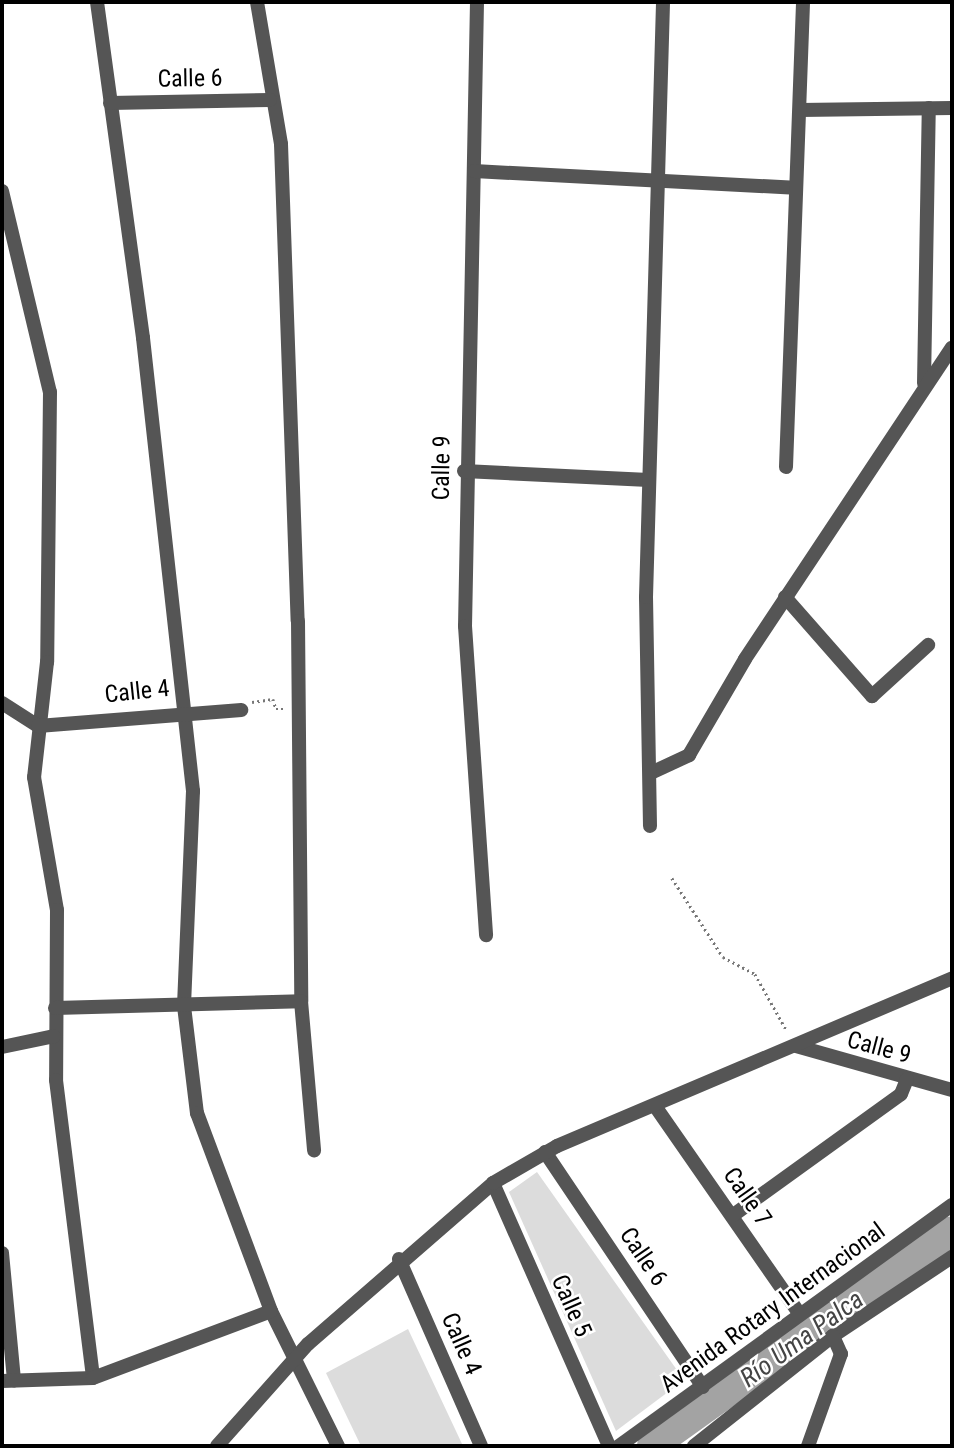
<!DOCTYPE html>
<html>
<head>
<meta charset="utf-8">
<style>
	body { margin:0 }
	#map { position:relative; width:954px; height:1448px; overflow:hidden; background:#fff; font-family:"Roboto Condensed",sans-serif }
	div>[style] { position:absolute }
	.green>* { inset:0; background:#dcdcdc }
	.river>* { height:30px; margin:-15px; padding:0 15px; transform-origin:15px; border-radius:15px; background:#a3a3a3 }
	.path>* { height:2.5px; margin-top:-1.25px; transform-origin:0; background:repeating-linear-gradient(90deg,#777 0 2px,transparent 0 5.5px) }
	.minor>* { height:14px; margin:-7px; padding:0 7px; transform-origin:7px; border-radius:7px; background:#555 }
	span { translate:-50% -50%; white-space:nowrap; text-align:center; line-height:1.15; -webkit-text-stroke:5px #fff; paint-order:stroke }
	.street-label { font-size:24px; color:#000 }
	.water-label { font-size:26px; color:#444; font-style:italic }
	.frame { position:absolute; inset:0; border:4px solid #000; pointer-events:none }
</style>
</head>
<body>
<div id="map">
	<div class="green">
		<i style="clip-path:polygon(537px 1172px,684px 1380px,616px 1431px,509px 1192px)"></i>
		<i style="clip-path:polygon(408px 1329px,463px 1446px,361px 1446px,326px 1373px)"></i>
	</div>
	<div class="river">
		<i style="left:652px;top:1446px;width:369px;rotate:-35.6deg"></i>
	</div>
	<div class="path">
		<i style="left:252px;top:702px;width:21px;rotate:-8deg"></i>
		<i style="left:273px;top:699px;width:10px;rotate:73deg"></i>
		<i style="left:276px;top:709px;width:7px"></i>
		<i style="left:672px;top:878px;width:94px;rotate:57.2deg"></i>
		<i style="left:723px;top:957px;width:36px;rotate:28deg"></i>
		<i style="left:755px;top:974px;width:65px;rotate:60.7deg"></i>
	</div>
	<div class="minor">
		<i style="left:97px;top:2px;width:339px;rotate:82.2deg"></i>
		<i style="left:143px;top:338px;width:456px;rotate:83.7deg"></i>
		<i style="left:193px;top:791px;width:215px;rotate:92.4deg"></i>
		<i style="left:184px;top:1006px;width:108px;rotate:83.1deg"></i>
		<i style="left:197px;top:1113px;width:211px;rotate:69.5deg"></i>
		<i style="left:271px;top:1311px;width:151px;rotate:63.6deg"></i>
		<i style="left:257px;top:2px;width:144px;rotate:80.4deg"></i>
		<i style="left:281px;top:144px;width:477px;rotate:88deg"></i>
		<i style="left:298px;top:621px;width:380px;rotate:89.5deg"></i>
		<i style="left:301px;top:1001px;width:150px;rotate:85deg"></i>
		<i style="left:477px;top:2px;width:624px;rotate:91.1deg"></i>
		<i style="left:465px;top:626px;width:310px;rotate:86.1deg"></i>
		<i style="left:110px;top:103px;width:160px;rotate:-1.1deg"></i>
		<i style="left:800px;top:110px;width:152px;rotate:-0.8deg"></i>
		<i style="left:474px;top:171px;width:321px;rotate:3deg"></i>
		<i style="left:2px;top:191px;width:207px;rotate:76.6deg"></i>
		<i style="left:50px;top:392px;width:270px;rotate:90.6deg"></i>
		<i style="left:47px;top:662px;width:116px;rotate:96.4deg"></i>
		<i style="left:34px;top:777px;width:135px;rotate:80.2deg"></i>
		<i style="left:57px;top:910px;width:170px;rotate:90.3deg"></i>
		<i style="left:56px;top:1080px;width:300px;rotate:82.9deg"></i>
		<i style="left:924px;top:383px;width:275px;rotate:-89deg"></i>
		<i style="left:786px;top:467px;width:465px;rotate:-87.9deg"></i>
		<i style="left:464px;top:471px;width:185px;rotate:2.8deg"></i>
		<i style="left:785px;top:597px;width:132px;rotate:48.7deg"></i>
		<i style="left:872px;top:696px;width:76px;rotate:-42.3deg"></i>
		<i style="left:2px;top:703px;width:43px;rotate:32.6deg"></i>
		<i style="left:38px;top:726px;width:204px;rotate:-4.5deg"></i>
		<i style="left:653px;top:772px;width:40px;rotate:-25deg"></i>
		<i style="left:689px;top:755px;width:111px;rotate:-59.7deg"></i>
		<i style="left:745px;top:659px;width:374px;rotate:-56.4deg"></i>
		<i style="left:650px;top:826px;width:229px;rotate:-91deg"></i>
		<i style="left:646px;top:597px;width:595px;rotate:-88.36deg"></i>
		<i style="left:55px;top:1008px;width:246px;rotate:-1.6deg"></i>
		<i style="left:796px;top:1046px;width:162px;rotate:15.8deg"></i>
		<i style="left:2px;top:1047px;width:53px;rotate:-11.9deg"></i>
		<i style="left:655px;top:1106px;width:254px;rotate:55.2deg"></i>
		<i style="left:545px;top:1152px;width:283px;rotate:56.1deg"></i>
		<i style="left:493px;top:1183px;width:287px;rotate:66.2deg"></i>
		<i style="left:732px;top:1216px;width:208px;rotate:-35.8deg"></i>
		<i style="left:901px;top:1094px;width:16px;rotate:-68deg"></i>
		<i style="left:2px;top:1253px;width:128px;rotate:84.6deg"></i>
		<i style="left:399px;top:1259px;width:204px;rotate:66.3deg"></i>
		<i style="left:2px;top:1381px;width:91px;rotate:-1.9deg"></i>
		<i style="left:93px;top:1378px;width:190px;rotate:-20.6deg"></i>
		<i style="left:217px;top:1446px;width:137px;rotate:-48.3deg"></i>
		<i style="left:308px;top:1344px;width:245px;rotate:-41deg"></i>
		<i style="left:493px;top:1183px;width:74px;rotate:-30deg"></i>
		<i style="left:557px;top:1146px;width:429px;rotate:-23deg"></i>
		<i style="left:619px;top:1446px;width:411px;rotate:-35.9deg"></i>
		<i style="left:694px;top:1446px;width:177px;rotate:-38.4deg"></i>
		<i style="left:833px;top:1336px;width:143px;rotate:-33.6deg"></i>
		<i style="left:808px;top:1446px;width:98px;rotate:-70.3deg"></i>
		<i style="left:841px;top:1354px;width:20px;rotate:-114deg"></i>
	</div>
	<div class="street-label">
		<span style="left:190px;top:79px;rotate:-1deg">Calle 6</span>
		<span style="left:442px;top:468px;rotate:-89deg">Calle 9</span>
		<span style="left:137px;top:692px;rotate:-6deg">Calle 4</span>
		<span style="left:879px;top:1048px;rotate:15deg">Calle 9</span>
		<span style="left:747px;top:1197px;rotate:55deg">Calle 7</span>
		<span style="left:643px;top:1257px;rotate:56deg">Calle 6</span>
		<span style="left:571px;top:1306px;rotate:66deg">Calle 5</span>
		<span style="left:773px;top:1308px;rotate:-36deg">Avenida Rotary Internacional</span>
		<span style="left:461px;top:1344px;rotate:66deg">Calle 4</span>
	</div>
	<div class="water-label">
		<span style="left:802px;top:1339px;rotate:-36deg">Río Uma Palca</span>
	</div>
	<div class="frame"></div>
</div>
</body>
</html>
